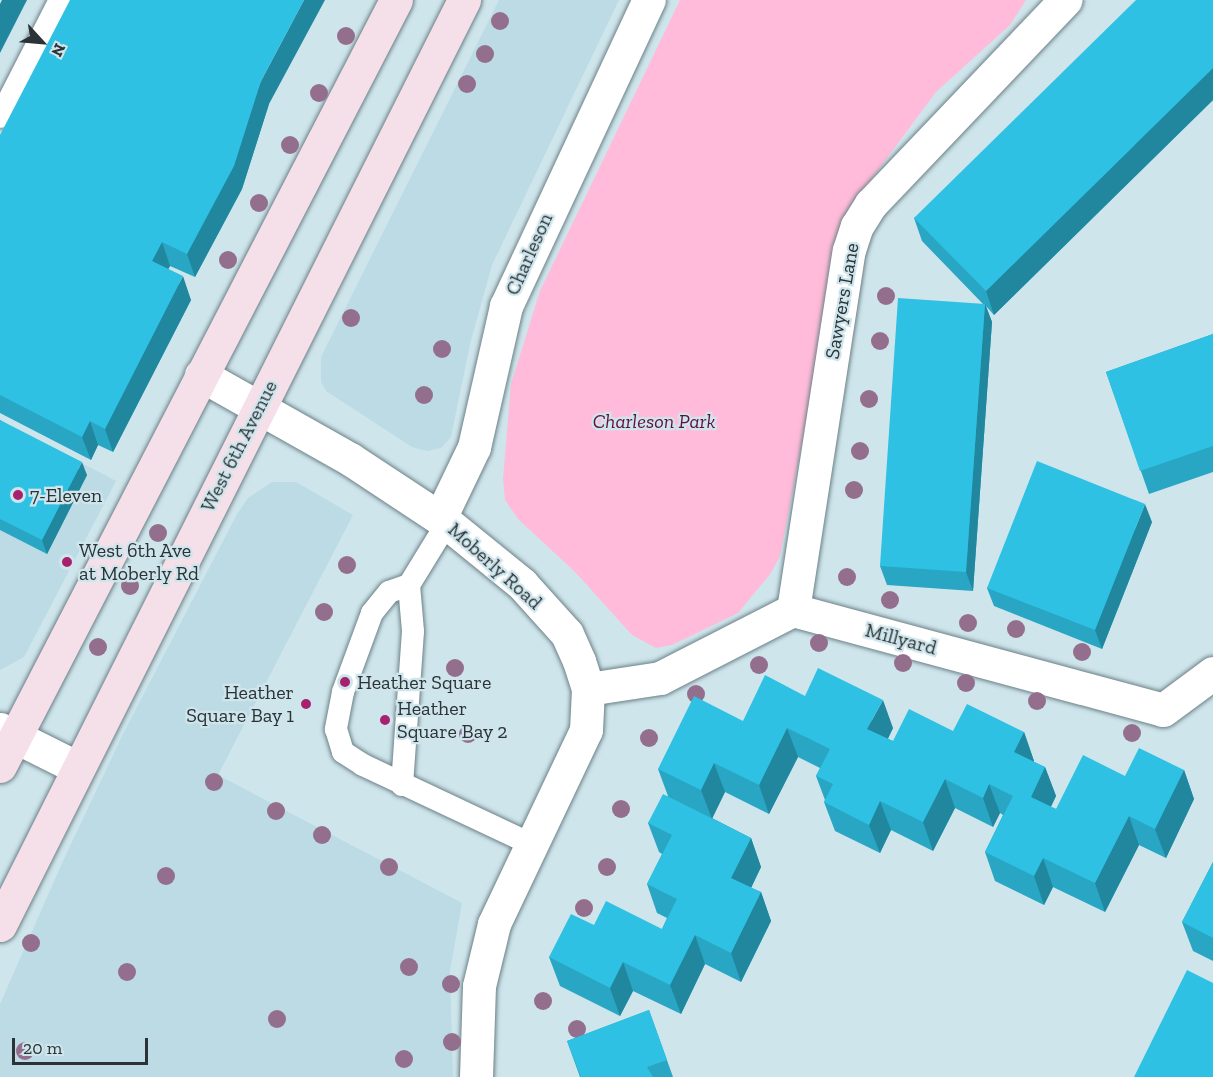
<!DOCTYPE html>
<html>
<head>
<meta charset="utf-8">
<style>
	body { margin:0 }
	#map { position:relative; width:1213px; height:1077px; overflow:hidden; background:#cfe5ec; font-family:"Zilla Slab",serif }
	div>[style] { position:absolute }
	.built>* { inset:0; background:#bcdbe5 }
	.green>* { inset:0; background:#ffbbd9 }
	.roads { filter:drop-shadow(0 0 2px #6c8187) drop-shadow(0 0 2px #6c8187) }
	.service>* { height:22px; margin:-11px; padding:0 11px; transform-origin:11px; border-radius:11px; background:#fff }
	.minor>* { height:33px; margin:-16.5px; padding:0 16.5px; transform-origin:16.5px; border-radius:16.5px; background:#fff }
	.secondary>* { height:33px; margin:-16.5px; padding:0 16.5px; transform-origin:16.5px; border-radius:16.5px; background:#f5e0e9 }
	.trees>* { width:18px; height:18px; margin:-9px; border-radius:50%; background:#936f8d }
	.wall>* { inset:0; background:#28a6c3 }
	.shaded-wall>* { inset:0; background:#20879f }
	.building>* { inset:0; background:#2ec1e3 }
	.dots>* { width:16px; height:16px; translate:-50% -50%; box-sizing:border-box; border:3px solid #cfe5ec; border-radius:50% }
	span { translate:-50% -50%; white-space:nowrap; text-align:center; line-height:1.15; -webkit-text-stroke:4.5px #cfe5ec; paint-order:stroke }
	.street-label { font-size:20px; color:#2b3336 }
	.park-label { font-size:20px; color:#620e3f; font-style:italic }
	.poi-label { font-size:20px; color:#2b3336 }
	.left { translate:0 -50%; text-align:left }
	.right { translate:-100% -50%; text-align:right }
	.north { position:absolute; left:12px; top:12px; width:60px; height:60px; -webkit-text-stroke:4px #cfe5ec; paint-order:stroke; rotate:116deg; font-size:16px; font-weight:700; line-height:24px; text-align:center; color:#2b3336 }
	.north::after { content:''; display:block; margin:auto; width:21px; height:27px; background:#2b3336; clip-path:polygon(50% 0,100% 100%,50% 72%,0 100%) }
	.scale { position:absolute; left:12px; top:1038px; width:136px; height:27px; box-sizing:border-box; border:3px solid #2b3336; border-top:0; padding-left:8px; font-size:18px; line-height:21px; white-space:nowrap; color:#2b3336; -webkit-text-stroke:4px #cfe5ec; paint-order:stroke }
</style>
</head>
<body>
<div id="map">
	<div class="built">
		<i style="clip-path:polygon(499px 0,619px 0,492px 265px,470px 344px,451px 437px,441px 448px,427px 451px,412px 447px,326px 391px,321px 382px,321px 357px)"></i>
		<i style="clip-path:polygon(0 420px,116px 481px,24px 657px,0 670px)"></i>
		<i style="clip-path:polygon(272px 482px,296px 482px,353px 515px,218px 775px,462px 903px,450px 971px,453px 1077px,0 1077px,0 1004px,63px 861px,121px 738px,237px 514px,248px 498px)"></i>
	</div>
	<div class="green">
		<i style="clip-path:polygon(680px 0,1026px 0,1010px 25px,936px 92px,847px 212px,780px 556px,771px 573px,738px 613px,672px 645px,656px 648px,632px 635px,576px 573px,518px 519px,505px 500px,503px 479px,511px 384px,540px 291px)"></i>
	</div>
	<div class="roads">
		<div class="service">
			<i style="left:0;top:117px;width:131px;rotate:-62.9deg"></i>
			<i style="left:447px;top:523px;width:73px;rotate:121.5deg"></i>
			<i style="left:409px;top:585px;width:21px;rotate:161deg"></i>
			<i style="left:389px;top:592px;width:27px;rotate:129deg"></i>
			<i style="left:372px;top:613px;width:84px;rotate:110.2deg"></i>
			<i style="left:343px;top:692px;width:38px;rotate:101deg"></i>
			<i style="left:336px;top:729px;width:24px;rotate:73deg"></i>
			<i style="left:343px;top:752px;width:24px;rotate:33deg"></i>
			<i style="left:363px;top:765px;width:186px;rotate:25.2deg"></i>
			<i style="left:402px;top:785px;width:154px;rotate:-85.9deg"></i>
			<i style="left:413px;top:631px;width:46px;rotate:-95deg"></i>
		</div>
		<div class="minor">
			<i style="left:201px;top:375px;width:171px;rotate:29.4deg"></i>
			<i style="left:350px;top:459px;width:116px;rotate:33.4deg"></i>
			<i style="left:447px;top:523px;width:97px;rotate:39.1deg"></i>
			<i style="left:522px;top:584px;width:67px;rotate:48deg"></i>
			<i style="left:567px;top:634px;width:30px;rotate:66deg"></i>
			<i style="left:579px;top:661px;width:29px;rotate:72deg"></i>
			<i style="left:588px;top:689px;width:41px;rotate:92.8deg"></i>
			<i style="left:586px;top:730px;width:215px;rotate:115.4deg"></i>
			<i style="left:494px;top:924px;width:64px;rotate:103.6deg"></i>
			<i style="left:479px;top:986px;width:91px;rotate:91.9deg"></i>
			<i style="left:440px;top:518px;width:79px;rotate:-64.4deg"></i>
			<i style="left:474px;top:447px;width:145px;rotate:-77.2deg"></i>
			<i style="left:506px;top:306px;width:338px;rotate:-65deg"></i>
			<i style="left:793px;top:610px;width:364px;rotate:-81.2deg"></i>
			<i style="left:849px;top:250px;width:25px;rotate:-72deg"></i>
			<i style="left:857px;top:226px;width:26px;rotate:-58deg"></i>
			<i style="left:871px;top:204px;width:282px;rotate:-46.4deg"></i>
			<i style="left:588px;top:689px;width:73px;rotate:-8.7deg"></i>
			<i style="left:660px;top:678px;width:149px;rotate:-27.1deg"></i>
			<i style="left:793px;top:610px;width:383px;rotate:15.1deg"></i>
			<i style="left:1163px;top:710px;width:62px;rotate:-36.5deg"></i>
			<i style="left:0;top:729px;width:85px;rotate:26.6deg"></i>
		</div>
		<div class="secondary">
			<i style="left:0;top:766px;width:862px;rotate:-62.66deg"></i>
			<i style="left:0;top:925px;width:1035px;rotate:-63.36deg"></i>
		</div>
	</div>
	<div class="trees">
		<i style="left:500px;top:21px"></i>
		<i style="left:346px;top:36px"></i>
		<i style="left:485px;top:54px"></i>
		<i style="left:467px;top:84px"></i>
		<i style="left:319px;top:93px"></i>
		<i style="left:290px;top:145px"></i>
		<i style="left:259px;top:203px"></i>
		<i style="left:228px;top:260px"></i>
		<i style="left:886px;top:296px"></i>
		<i style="left:351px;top:318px"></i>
		<i style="left:880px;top:341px"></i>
		<i style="left:442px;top:349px"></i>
		<i style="left:424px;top:395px"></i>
		<i style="left:869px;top:399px"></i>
		<i style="left:860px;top:451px"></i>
		<i style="left:854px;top:490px"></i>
		<i style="left:158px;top:533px"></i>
		<i style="left:347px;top:565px"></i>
		<i style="left:847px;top:577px"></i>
		<i style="left:130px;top:586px"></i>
		<i style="left:890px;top:600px"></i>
		<i style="left:324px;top:612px"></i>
		<i style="left:968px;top:623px"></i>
		<i style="left:1016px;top:629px"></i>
		<i style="left:819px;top:643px"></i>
		<i style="left:98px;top:647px"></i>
		<i style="left:1082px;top:652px"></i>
		<i style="left:903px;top:663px"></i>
		<i style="left:759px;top:665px"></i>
		<i style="left:455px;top:668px"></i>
		<i style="left:966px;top:683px"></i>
		<i style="left:696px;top:694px"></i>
		<i style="left:1037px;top:701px"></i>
		<i style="left:1132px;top:733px"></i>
		<i style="left:468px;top:734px"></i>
		<i style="left:649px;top:738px"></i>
		<i style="left:214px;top:782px"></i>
		<i style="left:621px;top:809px"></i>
		<i style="left:276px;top:811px"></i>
		<i style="left:322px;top:835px"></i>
		<i style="left:389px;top:867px"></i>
		<i style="left:607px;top:867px"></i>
		<i style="left:166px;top:876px"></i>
		<i style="left:584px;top:908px"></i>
		<i style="left:31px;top:943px"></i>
		<i style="left:409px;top:967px"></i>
		<i style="left:127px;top:972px"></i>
		<i style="left:451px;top:984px"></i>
		<i style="left:543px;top:1001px"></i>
		<i style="left:277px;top:1019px"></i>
		<i style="left:577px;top:1029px"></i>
		<i style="left:452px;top:1042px"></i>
		<i style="left:25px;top:1051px"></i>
		<i style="left:404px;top:1059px"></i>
	</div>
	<div class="wall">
		<i style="clip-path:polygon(1213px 0,1213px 100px,994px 315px,986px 306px,992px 322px,973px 591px,887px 585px,880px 566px,983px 304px,922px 241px,914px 218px)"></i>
		<i style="clip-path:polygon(269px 104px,242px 189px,195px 277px,170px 266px,168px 269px,191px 300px,113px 452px,98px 445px,91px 460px,0 413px,0 135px)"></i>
		<i style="clip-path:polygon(1213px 334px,1213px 472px,1149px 494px,1106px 372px)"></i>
		<i style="clip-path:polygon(0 420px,87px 475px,47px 554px,0 530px)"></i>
		<i style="clip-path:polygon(1152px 522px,1102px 649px,994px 606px,987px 588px)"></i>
		<i style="clip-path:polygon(805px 696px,893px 728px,888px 739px,893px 741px,953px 731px,1024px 732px,1034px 761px,1034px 762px,1045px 767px,1056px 796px,1051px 807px,1056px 809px,1125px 776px,1184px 770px,1194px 799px,1166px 858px,1139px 845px,1105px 912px,1053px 887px,1044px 905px,995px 881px,985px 852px,1003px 815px,1000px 813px,993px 827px,955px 808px,933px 851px,891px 830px,880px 853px,835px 831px,824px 802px,825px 800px,816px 776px,820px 768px,798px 757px,769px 814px,725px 792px,712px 818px,751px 838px,761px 867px,751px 888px,761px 892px,771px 921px,741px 982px,705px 964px,681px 1014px,633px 991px,620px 1016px,560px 986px,549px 957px,594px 925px,662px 929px,667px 918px,657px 913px,647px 884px,662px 854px,659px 852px,648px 823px,668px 796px,658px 769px,743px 721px)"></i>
		<i style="clip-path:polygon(1213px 862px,1213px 961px,1193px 951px,1182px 922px)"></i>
		<i style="clip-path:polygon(649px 1010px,673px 1077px,580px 1077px,567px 1041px)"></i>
	</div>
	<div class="shaded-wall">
		<i style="clip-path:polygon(2px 0,27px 0,0 53px,0 4px)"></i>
		<i style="clip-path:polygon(304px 0,325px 0,269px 104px,242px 189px,195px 277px,187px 254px,261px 81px)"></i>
		<i style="clip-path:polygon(1213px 68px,1213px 100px,994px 315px,986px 291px)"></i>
		<i style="clip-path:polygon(162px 242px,170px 266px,160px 284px,152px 261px)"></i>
		<i style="clip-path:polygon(183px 276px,191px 300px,113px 452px,105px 429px)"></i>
		<i style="clip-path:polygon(985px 304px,992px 322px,973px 591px,966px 572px)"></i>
		<i style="clip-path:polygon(90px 421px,98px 445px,91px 460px,82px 437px)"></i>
		<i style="clip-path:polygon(82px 462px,87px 475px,47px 554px,42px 540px)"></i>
		<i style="clip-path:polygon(1145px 504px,1152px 522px,1102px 649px,1095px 630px)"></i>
		<i style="clip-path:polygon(883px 700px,893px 728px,878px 758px,867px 729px)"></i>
		<i style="clip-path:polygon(787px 728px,798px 757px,769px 814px,759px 785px)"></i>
		<i style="clip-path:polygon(1024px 732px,1034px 761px,1024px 781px,1014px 752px)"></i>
		<i style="clip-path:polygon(714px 763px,725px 792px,712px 819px,701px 790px)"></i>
		<i style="clip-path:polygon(1045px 767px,1056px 796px,1041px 826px,1031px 797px)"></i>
		<i style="clip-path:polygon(1184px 770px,1194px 799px,1166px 858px,1155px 829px)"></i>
		<i style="clip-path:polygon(945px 779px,955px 808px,933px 851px,923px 822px)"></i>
		<i style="clip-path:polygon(989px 784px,1000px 813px,993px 827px,983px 798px)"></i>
		<i style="clip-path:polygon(880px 801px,891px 830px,880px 853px,869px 825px)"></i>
		<i style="clip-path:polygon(1129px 816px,1139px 845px,1105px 912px,1095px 883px)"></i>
		<i style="clip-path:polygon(751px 838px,761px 867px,742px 907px,731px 878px)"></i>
		<i style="clip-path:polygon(1043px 858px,1053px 887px,1044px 905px,1034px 876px)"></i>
		<i style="clip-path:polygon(761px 892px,771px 921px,741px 982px,731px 953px)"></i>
		<i style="clip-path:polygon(695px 935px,705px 964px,681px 1014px,670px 985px)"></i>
		<i style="clip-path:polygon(623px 962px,633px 991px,620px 1016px,610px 988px)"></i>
	</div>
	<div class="building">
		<i style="clip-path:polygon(70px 0,304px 0,261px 81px,234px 166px,187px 254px,162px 242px,152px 261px,183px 276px,105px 429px,90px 421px,82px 437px,0 395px,0 135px)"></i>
		<i style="clip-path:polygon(1136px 0,1213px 0,1213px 68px,986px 291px,914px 218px)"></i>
		<i style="clip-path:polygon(898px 298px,985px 304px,966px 572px,880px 566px)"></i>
		<i style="clip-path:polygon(1213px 334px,1213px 446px,1140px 471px,1106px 372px)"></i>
		<i style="clip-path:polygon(0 420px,82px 462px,42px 540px,0 519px)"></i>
		<i style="clip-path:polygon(1037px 461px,1145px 504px,1095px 630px,987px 588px)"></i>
		<i style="clip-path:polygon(818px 668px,883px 700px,867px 729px,893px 741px,909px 709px,953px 731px,967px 704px,1024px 732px,1014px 752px,1045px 767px,1031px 797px,1056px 809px,1083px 755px,1125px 776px,1139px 748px,1184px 770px,1155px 829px,1129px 816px,1095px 883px,1043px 858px,1034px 876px,985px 852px,1013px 796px,989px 784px,983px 798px,945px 779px,923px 822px,880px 801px,869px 825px,824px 802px,833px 784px,816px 776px,830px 749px,787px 728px,759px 785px,714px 763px,701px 790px,658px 769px,694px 696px,743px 721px,765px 675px,805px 696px)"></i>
		<i style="clip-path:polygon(663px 794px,751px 838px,731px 878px,761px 892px,731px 953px,695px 935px,670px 985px,623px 962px,610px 988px,549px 957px,571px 914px,594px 925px,606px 901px,662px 929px,677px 899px,647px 884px,672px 835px,648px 823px)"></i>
		<i style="clip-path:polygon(1213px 862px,1213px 938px,1182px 922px)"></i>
		<i style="clip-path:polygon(1187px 970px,1213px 983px,1213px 1077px,1134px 1077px)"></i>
		<i style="clip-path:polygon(649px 1010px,667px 1060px,647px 1067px,653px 1077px,581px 1077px,567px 1041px)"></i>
	</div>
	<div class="dots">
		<i style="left:18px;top:495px;background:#a6226e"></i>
		<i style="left:67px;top:562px;background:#a6226e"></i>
		<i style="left:345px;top:682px;background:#a6226e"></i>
		<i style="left:306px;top:704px;background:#a6226e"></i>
		<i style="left:385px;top:720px;background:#a6226e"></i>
	</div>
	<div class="street-label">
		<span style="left:529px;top:254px;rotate:-66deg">Charleson</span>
		<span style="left:842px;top:301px;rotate:-80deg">Sawyers Lane</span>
		<span style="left:239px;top:446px;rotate:-63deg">West 6th Avenue</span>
		<span style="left:495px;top:566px;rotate:42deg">Moberly Road</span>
		<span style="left:901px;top:639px;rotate:15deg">Millyard</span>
	</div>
	<div class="park-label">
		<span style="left:654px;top:421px">Charleson Park</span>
	</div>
	<div class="poi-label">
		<span class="left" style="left:30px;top:495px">7-Eleven</span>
		<span class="left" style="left:79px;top:562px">West 6th Ave<br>at Moberly Rd</span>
		<span class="left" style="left:357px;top:682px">Heather Square</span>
		<span class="right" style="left:294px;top:704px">Heather<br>Square Bay 1</span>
		<span class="left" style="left:397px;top:720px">Heather<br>Square Bay 2</span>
	</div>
	<div class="north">N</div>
	<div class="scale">20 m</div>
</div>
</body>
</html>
